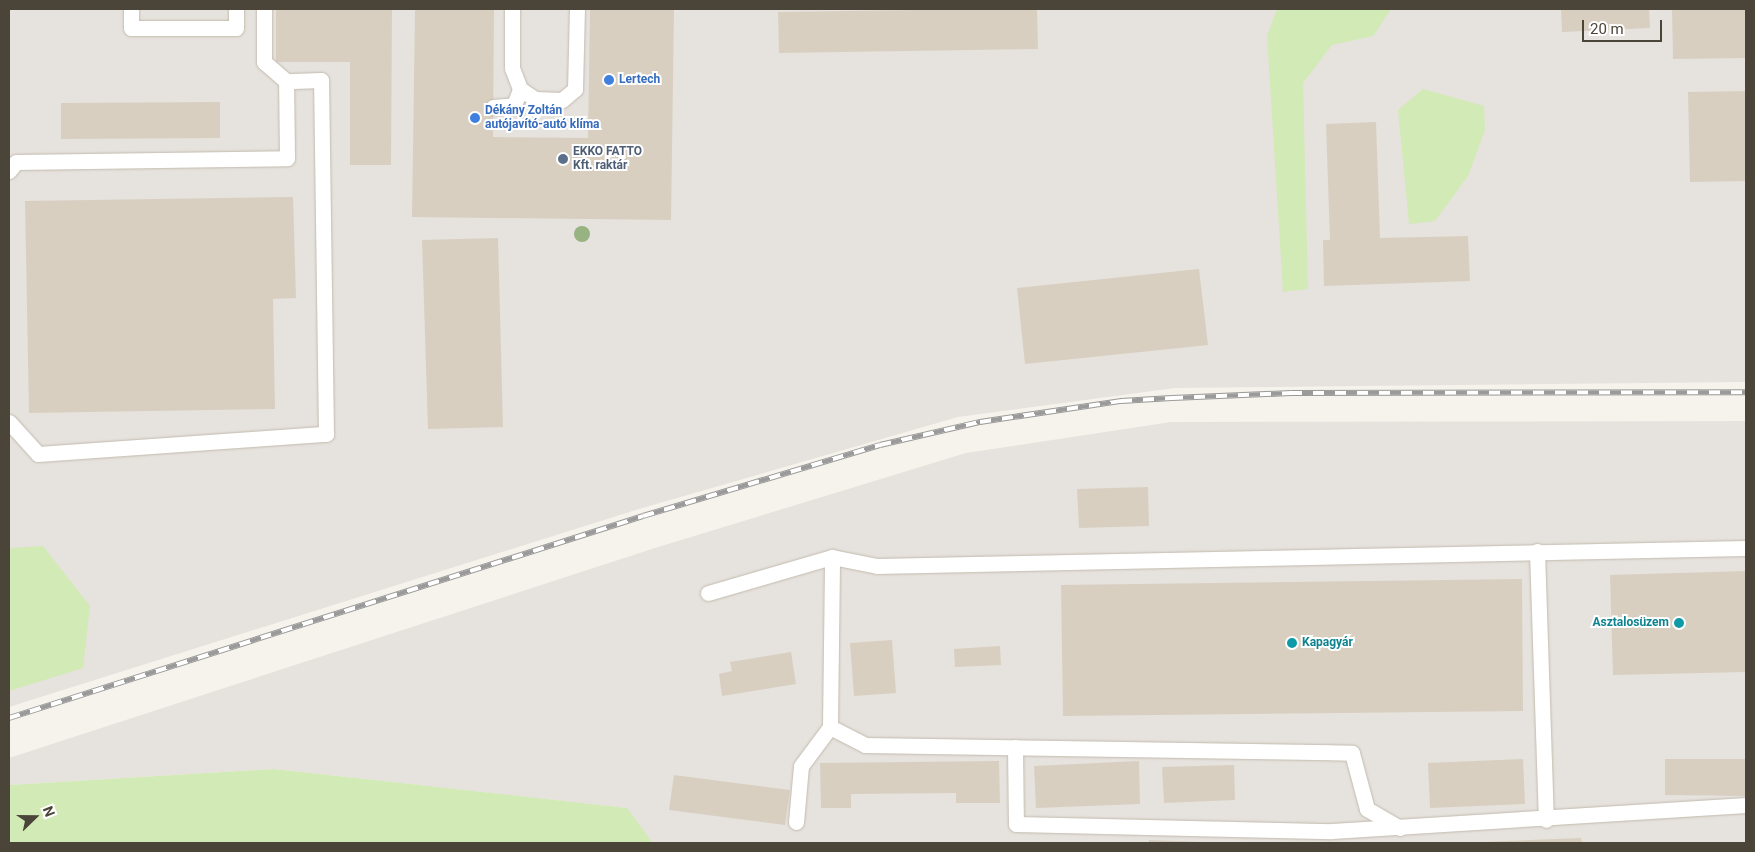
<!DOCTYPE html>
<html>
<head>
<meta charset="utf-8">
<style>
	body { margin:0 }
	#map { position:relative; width:1755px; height:852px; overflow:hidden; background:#f6f3ec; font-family:Roboto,sans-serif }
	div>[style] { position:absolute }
	.industrial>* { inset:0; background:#e6e2dd }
	.green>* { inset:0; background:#d2eab5 }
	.building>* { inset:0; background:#d8cfc1 }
	.roads { filter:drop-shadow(0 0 1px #c2bbae) drop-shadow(0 0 1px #c2bbae) }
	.service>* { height:15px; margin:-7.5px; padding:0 7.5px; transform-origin:7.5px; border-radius:7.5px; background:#fff }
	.rail>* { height:5.5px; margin-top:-2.75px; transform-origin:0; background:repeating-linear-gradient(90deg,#fff 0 11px,#9a9a9a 0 22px); box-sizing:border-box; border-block:1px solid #9a9a9a }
	.trees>* { width:16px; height:16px; margin:-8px; border-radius:50%; background:#97b381 }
	.dots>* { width:14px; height:14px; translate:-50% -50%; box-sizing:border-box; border:2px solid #fff; border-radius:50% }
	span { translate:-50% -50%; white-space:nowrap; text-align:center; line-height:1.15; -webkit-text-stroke:4px #fff; paint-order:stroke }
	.shop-label { font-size:12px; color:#366cbe; font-weight:700 }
	.left { translate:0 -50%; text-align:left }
	.service-label { font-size:12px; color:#4e5e75; font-weight:700 }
	.culture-label { font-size:12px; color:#0d838f; font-weight:700 }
	.right { translate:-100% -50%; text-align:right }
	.frame { position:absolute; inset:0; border:10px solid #4b4439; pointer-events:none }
	.north { position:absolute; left:10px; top:792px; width:50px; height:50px; -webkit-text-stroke:4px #fff; paint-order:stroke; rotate:68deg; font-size:14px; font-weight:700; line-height:20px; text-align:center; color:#4b4439 }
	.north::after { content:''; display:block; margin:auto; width:18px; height:22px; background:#4b4439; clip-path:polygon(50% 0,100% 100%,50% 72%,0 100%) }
	.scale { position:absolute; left:1582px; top:20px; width:80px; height:22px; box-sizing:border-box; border:2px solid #4b4439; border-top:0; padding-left:6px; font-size:15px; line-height:18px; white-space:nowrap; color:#4b4439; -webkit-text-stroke:4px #fff; paint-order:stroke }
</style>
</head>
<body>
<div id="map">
	<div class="industrial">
		<i style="clip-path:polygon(9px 9px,1746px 9px,1746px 382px,1175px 388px,958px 417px,639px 509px,9px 707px)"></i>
		<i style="clip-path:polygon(1746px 421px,1746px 843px,653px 843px,626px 808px,274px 769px,9px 785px,9px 758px,655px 548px,966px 453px,1171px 422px)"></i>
	</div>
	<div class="green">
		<i style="clip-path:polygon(1277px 9px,1391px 9px,1373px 36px,1332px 45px,1303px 83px,1308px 289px,1283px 292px,1267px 36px)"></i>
		<i style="clip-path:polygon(1423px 89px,1484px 106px,1485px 130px,1468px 176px,1435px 221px,1409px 224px,1398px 110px)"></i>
		<i style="clip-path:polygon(43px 546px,90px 606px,83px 668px,9px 691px,9px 548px)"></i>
		<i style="clip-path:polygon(274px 769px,627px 808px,653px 843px,9px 843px,9px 785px)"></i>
	</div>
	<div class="building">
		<i style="clip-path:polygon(276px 9px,392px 9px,391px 165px,350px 165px,350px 62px,276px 62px)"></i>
		<i style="clip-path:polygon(415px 9px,494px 9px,493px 137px,588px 138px,590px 9px,674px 9px,671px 220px,412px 217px)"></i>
		<i style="clip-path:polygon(984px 9px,1037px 9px,1038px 49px,779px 53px,778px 12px)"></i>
		<i style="clip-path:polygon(1561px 9px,1649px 9px,1650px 28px,1562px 32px)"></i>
		<i style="clip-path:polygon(1672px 9px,1746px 9px,1746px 58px,1673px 59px)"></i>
		<i style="clip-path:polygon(1746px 91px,1746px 181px,1690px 182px,1688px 92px)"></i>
		<i style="clip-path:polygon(220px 102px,220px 138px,61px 139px,61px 103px)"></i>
		<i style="clip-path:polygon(1376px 122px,1380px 238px,1468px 236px,1470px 281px,1324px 286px,1323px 240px,1330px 240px,1326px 124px)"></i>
		<i style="clip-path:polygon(293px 197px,296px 298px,273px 299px,275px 409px,29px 413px,25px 201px)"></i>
		<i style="clip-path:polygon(498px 238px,503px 427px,428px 429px,422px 240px)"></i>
		<i style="clip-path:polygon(1199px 269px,1208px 345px,1025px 364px,1017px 288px)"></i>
		<i style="clip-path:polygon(1148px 487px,1149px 526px,1079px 528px,1077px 489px)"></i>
		<i style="clip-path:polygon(1746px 571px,1746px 672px,1613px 675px,1610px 575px)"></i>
		<i style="clip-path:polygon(1522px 579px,1523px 711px,1063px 716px,1061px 585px)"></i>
		<i style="clip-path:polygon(892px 640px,896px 693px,854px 696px,850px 643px)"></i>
		<i style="clip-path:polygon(1000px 646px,1001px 665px,955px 667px,954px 649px)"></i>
		<i style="clip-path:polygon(791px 652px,796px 684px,722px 696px,719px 674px,732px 671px,730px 662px)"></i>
		<i style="clip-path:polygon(1523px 759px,1525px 804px,1430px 808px,1428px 763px)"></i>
		<i style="clip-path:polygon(1665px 759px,1746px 759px,1746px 796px,1665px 795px)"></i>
		<i style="clip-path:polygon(999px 761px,1000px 803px,956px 803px,956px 793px,851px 794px,851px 808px,821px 808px,820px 763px)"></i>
		<i style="clip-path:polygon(1139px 761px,1140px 804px,1036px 808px,1034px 766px)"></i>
		<i style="clip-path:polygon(1234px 765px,1235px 800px,1164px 803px,1162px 767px)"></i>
		<i style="clip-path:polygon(674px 775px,790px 790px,785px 825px,669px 810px)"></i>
		<i style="clip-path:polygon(1581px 838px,1582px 843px,1482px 843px,1482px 842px)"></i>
		<i style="clip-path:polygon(1149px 840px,1201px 842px,1201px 843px,1149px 843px)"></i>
	</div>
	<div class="roads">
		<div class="service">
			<i style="left:131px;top:9px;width:19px;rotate:90deg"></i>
			<i style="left:131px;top:28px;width:105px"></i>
			<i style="left:236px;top:28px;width:19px;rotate:-90deg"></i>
			<i style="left:512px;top:9px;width:59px;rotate:90deg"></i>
			<i style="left:512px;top:68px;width:22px;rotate:69deg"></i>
			<i style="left:520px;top:89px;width:18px;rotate:34deg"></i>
			<i style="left:535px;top:99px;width:27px;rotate:2deg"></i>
			<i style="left:562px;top:100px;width:17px;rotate:-40deg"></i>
			<i style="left:575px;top:89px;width:80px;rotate:-88.6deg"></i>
			<i style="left:493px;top:107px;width:21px;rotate:-5deg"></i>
			<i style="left:514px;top:105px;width:17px;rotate:-69deg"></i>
			<i style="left:9px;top:171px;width:11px;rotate:-52deg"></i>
			<i style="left:16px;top:162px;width:271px;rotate:-0.8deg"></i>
			<i style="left:287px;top:158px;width:77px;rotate:-90.7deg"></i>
			<i style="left:9px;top:422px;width:43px;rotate:47.8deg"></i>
			<i style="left:38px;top:454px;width:289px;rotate:-4deg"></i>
			<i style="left:326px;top:434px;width:354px;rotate:-90.8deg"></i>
			<i style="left:321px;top:80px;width:35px;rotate:178deg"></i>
			<i style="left:286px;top:81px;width:29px;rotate:-139deg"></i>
			<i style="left:264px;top:62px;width:53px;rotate:-90deg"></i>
			<i style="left:1537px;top:551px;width:269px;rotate:88.1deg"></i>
			<i style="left:708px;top:593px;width:129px;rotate:-16.2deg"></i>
			<i style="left:830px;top:727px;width:39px;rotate:27deg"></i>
			<i style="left:865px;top:745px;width:487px;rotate:0.9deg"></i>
			<i style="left:1352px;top:753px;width:58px;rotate:75deg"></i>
			<i style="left:1367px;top:809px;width:38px;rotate:30deg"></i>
			<i style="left:1015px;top:747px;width:77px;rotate:89.3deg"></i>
			<i style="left:1016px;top:824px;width:316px;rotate:1.3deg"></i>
			<i style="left:1332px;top:831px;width:415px;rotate:-3.6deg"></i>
			<i style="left:796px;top:822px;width:56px;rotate:-84.9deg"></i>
			<i style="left:801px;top:766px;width:49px;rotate:-53.4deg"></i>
			<i style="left:830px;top:727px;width:170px;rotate:-89.3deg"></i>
			<i style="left:832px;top:557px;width:46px;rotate:11.3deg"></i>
			<i style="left:877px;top:566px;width:869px;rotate:-1.19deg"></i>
		</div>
	</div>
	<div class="rail">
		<i style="left:9px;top:718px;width:665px;rotate:-17.67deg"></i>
		<i style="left:643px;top:516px;width:247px;rotate:-16.7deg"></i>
		<i style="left:880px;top:445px;width:103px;rotate:-13deg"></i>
		<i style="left:980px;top:422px;width:143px;rotate:-8.5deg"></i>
		<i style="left:1121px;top:401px;width:51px;rotate:-3.4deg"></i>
		<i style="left:1172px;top:398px;width:119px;rotate:-2.4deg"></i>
		<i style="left:1291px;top:393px;width:455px;rotate:-0.1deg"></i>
	</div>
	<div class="trees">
		<i style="left:582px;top:234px"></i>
	</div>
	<div class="dots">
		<i style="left:609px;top:80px;background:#3f7fe0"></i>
		<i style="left:475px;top:118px;background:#3f7fe0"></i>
		<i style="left:563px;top:159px;background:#5c6f8a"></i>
		<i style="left:1679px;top:623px;background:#0f9aa8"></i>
		<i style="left:1292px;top:643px;background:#0f9aa8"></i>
	</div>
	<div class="shop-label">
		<span class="left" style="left:619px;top:80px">Lertech</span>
		<span class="left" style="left:485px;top:118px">Dékány Zoltán<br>autójavító-autó klíma</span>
	</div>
	<div class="service-label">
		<span class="left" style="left:573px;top:159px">EKKO FATTO<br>Kft. raktár</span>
	</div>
	<div class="culture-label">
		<span class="right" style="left:1669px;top:623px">Asztalosüzem</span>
		<span class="left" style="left:1302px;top:643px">Kapagyár</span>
	</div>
	<div class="frame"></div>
	<div class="north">N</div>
	<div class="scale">20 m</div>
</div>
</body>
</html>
